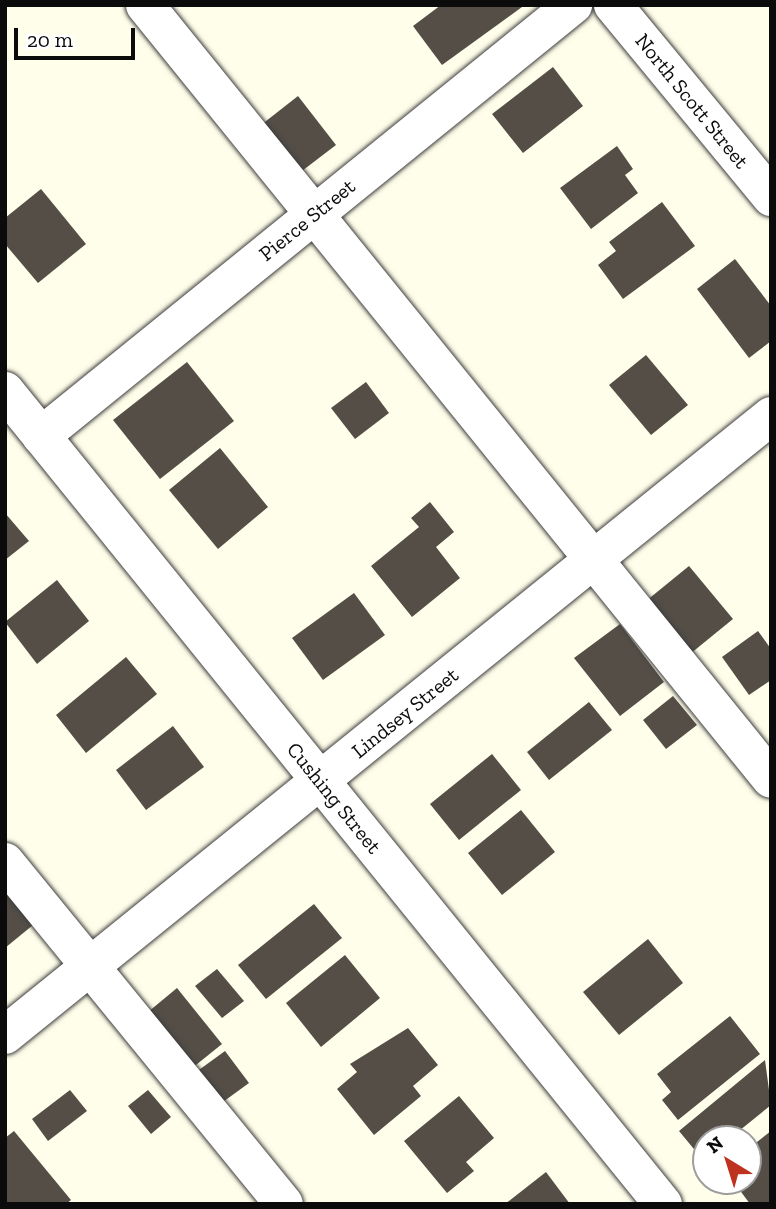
<!DOCTYPE html>
<html>
<head>
<meta charset="utf-8">
<style>
	body { margin:0 }
	#map { position:relative; width:776px; height:1209px; overflow:hidden; background:#fffeea; font-family:"Zilla Slab",serif }
	div>[style] { position:absolute }
	.building>* { inset:0; background:#544e47 }
	.roads { filter:drop-shadow(0 0 2px #3e3e3e) drop-shadow(0 0 2px #3e3e3e) }
	.minor>* { height:38px; margin:-19px; padding:0 19px; transform-origin:19px; border-radius:19px; background:#fff }
	span { translate:-50% -50%; white-space:nowrap; text-align:center; line-height:1.15; -webkit-text-stroke:7px #fff; paint-order:stroke }
	.street-label { font-size:21px; color:#0b0b0b }
	.frame { position:absolute; inset:0; border:7px solid #0b0b0b; pointer-events:none }
	.north { position:absolute; left:692px; top:1125px; width:70px; height:70px; box-sizing:border-box; background:#fff; border:2px solid #9d9d9d; border-radius:50%; rotate:322deg; font-size:19px; font-weight:700; line-height:28px; text-align:center; color:#0b0b0b }
	.north::after { content:''; display:block; margin:auto; width:24px; height:32px; background:#be3220; clip-path:polygon(50% 0,100% 100%,50% 72%,0 100%) }
	.scale { position:absolute; left:14px; top:28px; width:121px; height:32px; box-sizing:border-box; border:4px solid #0b0b0b; border-top:0; padding-left:9px; font-size:21px; line-height:24px; white-space:nowrap; color:#0b0b0b; -webkit-text-stroke:5px #fff; paint-order:stroke }
</style>
</head>
<body>
<div id="map">
	<div class="building">
		<i style="clip-path:polygon(441px 5px,521px 5px,522px 7px,442px 65px,413px 26px)"></i>
		<i style="clip-path:polygon(553px 67px,583px 106px,523px 153px,492px 114px)"></i>
		<i style="clip-path:polygon(298px 96px,336px 145px,298px 174px,261px 125px)"></i>
		<i style="clip-path:polygon(617px 146px,633px 169px,625px 175px,638px 193px,591px 229px,560px 188px)"></i>
		<i style="clip-path:polygon(41px 189px,86px 244px,38px 283px,5px 244px,5px 218px)"></i>
		<i style="clip-path:polygon(662px 202px,695px 246px,623px 299px,598px 265px,616px 251px,609px 242px)"></i>
		<i style="clip-path:polygon(735px 259px,771px 306px,771px 341px,749px 358px,697px 289px)"></i>
		<i style="clip-path:polygon(646px 355px,688px 405px,651px 435px,609px 385px)"></i>
		<i style="clip-path:polygon(187px 362px,234px 421px,160px 479px,113px 420px)"></i>
		<i style="clip-path:polygon(366px 382px,389px 413px,355px 439px,331px 408px)"></i>
		<i style="clip-path:polygon(220px 448px,268px 507px,218px 549px,169px 490px)"></i>
		<i style="clip-path:polygon(430px 502px,454px 532px,436px 547px,460px 578px,412px 617px,371px 566px,419px 527px,411px 518px)"></i>
		<i style="clip-path:polygon(5px 513px,29px 541px,5px 560px)"></i>
		<i style="clip-path:polygon(689px 566px,733px 619px,690px 654px,646px 601px)"></i>
		<i style="clip-path:polygon(57px 580px,89px 621px,37px 664px,5px 622px)"></i>
		<i style="clip-path:polygon(354px 593px,385px 635px,323px 680px,292px 638px)"></i>
		<i style="clip-path:polygon(620px 624px,664px 682px,620px 716px,574px 658px)"></i>
		<i style="clip-path:polygon(758px 631px,771px 649px,771px 680px,749px 695px,722px 657px)"></i>
		<i style="clip-path:polygon(126px 657px,157px 694px,86px 753px,56px 715px)"></i>
		<i style="clip-path:polygon(673px 696px,697px 725px,666px 749px,643px 720px)"></i>
		<i style="clip-path:polygon(589px 702px,612px 730px,549px 780px,527px 752px)"></i>
		<i style="clip-path:polygon(173px 726px,204px 767px,146px 810px,116px 770px)"></i>
		<i style="clip-path:polygon(492px 754px,521px 790px,459px 840px,430px 804px)"></i>
		<i style="clip-path:polygon(521px 810px,555px 852px,502px 895px,468px 853px)"></i>
		<i style="clip-path:polygon(5px 891px,33px 925px,5px 948px)"></i>
		<i style="clip-path:polygon(314px 904px,342px 938px,266px 999px,238px 965px)"></i>
		<i style="clip-path:polygon(648px 939px,683px 983px,619px 1035px,583px 992px)"></i>
		<i style="clip-path:polygon(345px 955px,380px 998px,321px 1047px,286px 1003px)"></i>
		<i style="clip-path:polygon(217px 969px,244px 1001px,222px 1018px,195px 986px)"></i>
		<i style="clip-path:polygon(177px 988px,222px 1044px,186px 1073px,142px 1017px)"></i>
		<i style="clip-path:polygon(730px 1016px,760px 1054px,678px 1120px,662px 1100px,671px 1092px,657px 1074px)"></i>
		<i style="clip-path:polygon(408px 1028px,438px 1065px,413px 1086px,421px 1096px,374px 1135px,337px 1089px,357px 1072px,350px 1064px)"></i>
		<i style="clip-path:polygon(225px 1051px,249px 1083px,216px 1107px,192px 1075px)"></i>
		<i style="clip-path:polygon(765px 1060px,771px 1105px,729px 1139px,706px 1139px,703px 1160px,679px 1131px)"></i>
		<i style="clip-path:polygon(70px 1090px,87px 1111px,48px 1141px,32px 1119px)"></i>
		<i style="clip-path:polygon(148px 1090px,171px 1117px,151px 1134px,128px 1106px)"></i>
		<i style="clip-path:polygon(459px 1096px,494px 1138px,466px 1162px,474px 1171px,447px 1193px,404px 1141px)"></i>
		<i style="clip-path:polygon(14px 1131px,71px 1200px,66px 1204px,5px 1204px,5px 1138px)"></i>
		<i style="clip-path:polygon(771px 1131px,771px 1204px,750px 1204px,733px 1181px,748px 1181px,748px 1149px)"></i>
		<i style="clip-path:polygon(546px 1172px,570px 1204px,505px 1204px)"></i>
	</div>
	<div class="roads">
		<div class="minor">
			<i style="left:145px;top:5px;width:995px;rotate:51.03deg"></i>
			<i style="left:613px;top:5px;width:249px;rotate:50.5deg"></i>
			<i style="left:5px;top:391px;width:1046px;rotate:51.02deg"></i>
			<i style="left:41px;top:436px;width:685px;rotate:-39.01deg"></i>
			<i style="left:5px;top:862px;width:441px;rotate:50.8deg"></i>
			<i style="left:5px;top:1035px;width:985px;rotate:-38.94deg"></i>
		</div>
	</div>
	<div class="street-label">
		<span style="left:692px;top:101px;rotate:51deg">North Scott Street</span>
		<span style="left:307px;top:220px;rotate:-39deg">Pierce Street</span>
		<span style="left:405px;top:713px;rotate:-39deg">Lindsey Street</span>
		<span style="left:334px;top:798px;rotate:51deg">Cushing Street</span>
	</div>
	<div class="frame"></div>
	<div class="north">N</div>
	<div class="scale">20 m</div>
</div>
</body>
</html>
